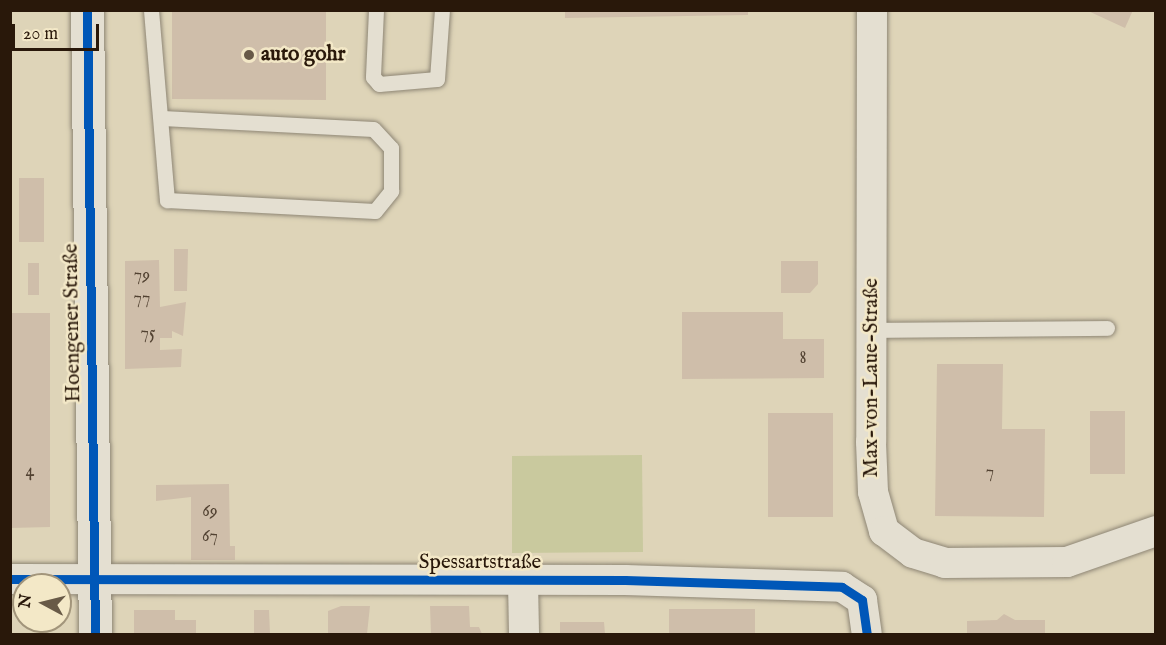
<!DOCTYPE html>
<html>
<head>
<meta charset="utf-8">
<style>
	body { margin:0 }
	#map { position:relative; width:1166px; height:645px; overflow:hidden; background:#ded4b8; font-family:"IM FELL English",serif }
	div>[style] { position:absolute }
	.green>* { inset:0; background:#c9c99e }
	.building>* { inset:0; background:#cfbeaa }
	.roads { filter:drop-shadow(0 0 2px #8e8675) drop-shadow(0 0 2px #8e8675) }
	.service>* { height:15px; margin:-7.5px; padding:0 7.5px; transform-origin:7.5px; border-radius:7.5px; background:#e4dfd1 }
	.minor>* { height:30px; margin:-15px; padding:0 15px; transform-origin:15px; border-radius:15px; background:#e4dfd1 }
	.secondary>* { height:33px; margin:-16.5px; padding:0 16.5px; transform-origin:16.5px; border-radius:16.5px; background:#e4dfd1 }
	.cycleway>* { height:9px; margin:-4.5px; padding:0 4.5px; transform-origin:4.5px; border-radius:4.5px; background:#0057b8 }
	.dots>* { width:16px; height:16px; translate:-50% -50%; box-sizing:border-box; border:3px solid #f3e8c7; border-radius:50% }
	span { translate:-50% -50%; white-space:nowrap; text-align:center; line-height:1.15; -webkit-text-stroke:5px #f3e8c7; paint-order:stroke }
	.number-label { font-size:18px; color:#524232 }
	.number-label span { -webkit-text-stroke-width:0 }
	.poi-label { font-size:21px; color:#29180a; font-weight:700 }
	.left { translate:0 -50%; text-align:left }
	.street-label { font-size:21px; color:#29180a }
	.frame { position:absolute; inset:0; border:12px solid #29180a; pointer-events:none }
	.north { position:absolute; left:12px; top:573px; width:60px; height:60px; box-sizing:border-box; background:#f3e8c7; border:2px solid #a2957b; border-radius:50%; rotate:277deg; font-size:16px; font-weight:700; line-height:24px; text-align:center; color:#29180a }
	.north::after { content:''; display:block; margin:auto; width:21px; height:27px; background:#685a47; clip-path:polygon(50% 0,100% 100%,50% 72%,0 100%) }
	.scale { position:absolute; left:12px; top:24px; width:87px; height:27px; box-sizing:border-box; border:3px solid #29180a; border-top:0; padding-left:8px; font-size:18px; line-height:21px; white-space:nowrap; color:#29180a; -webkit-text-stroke:4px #f3e8c7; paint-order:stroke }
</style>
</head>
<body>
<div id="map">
	<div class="green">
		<i style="clip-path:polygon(642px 455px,643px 552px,512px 553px,512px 456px)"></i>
	</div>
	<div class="building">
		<i style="clip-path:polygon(172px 10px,326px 10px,326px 100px,172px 99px)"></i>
		<i style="clip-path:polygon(565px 10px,748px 10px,748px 15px,565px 18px)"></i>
		<i style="clip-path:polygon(1086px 10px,1133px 10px,1125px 28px)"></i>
		<i style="clip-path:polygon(19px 178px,44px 178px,44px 242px,19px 242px)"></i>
		<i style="clip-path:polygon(174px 249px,188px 249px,187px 291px,174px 291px)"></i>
		<i style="clip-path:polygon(159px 260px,160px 307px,186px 302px,183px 336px,172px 331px,172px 338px,160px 338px,160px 350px,182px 349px,181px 367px,125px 369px,125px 261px)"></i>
		<i style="clip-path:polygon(781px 261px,818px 261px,818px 284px,810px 293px,781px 293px)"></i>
		<i style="clip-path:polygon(28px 263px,39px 263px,39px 295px,28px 295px)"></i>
		<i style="clip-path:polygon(682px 312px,783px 312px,783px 339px,824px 339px,824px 378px,682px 379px)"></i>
		<i style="clip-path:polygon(12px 313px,50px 313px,50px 527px,10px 528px)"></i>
		<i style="clip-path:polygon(937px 364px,1003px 364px,1002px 429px,1045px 429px,1044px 517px,935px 516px)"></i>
		<i style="clip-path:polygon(1090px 411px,1125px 411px,1125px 474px,1090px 474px)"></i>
		<i style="clip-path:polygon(768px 413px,833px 413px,833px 517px,768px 517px)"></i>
		<i style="clip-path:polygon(229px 484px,230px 546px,235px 546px,235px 560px,191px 560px,191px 497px,156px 501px,156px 485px)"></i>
		<i style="clip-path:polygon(341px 606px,370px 606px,367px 634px,328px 634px,328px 611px)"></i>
		<i style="clip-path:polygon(430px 606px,469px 606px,470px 627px,479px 627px,482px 634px,431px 634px)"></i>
		<i style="clip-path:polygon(669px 609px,755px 609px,755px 634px,669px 634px)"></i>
		<i style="clip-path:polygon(134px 610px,175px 610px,175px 620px,196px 620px,196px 634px,134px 634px)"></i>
		<i style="clip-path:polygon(254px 610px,269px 610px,270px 634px,254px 634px)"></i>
		<i style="clip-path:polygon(1004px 614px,1015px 620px,1045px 620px,1045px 634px,967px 634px,967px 621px,997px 620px)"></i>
		<i style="clip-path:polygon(560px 622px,604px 622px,605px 634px,560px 634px)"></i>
	</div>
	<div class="roads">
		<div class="service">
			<i style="left:151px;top:10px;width:191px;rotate:85.2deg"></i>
			<i style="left:167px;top:200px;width:208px;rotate:3deg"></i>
			<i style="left:375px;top:211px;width:26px;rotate:-51deg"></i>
			<i style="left:391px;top:191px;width:43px;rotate:-90deg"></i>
			<i style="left:391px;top:148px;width:26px;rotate:-133deg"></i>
			<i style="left:373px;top:129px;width:211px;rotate:-177deg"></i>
			<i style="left:376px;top:10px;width:67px;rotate:92.6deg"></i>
			<i style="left:373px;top:77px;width:9px;rotate:49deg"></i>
			<i style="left:379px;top:84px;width:58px;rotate:-4.9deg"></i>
			<i style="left:437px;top:79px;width:69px;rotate:-85.9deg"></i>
			<i style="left:871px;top:330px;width:236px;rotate:-0.5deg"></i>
		</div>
		<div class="minor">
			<i style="left:872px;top:10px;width:432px;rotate:90.1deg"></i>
			<i style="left:871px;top:442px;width:50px;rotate:87.7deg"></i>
			<i style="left:873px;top:492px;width:41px;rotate:74.2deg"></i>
			<i style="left:884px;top:531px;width:36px;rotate:37deg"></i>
			<i style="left:913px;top:553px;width:34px;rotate:17deg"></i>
			<i style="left:945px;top:563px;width:122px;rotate:-0.5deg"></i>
			<i style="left:1067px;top:562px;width:94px;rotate:-19.2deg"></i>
			<i style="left:10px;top:579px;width:615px;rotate:0.09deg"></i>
			<i style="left:625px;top:580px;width:217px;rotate:1.8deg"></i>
			<i style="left:842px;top:587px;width:24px;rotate:33deg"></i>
			<i style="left:862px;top:600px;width:34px;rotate:82deg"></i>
			<i style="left:523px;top:581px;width:53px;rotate:88.9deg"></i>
		</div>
		<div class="secondary">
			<i style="left:87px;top:10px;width:624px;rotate:89.27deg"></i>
		</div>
	</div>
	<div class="cycleway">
		<i style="left:87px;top:10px;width:624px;rotate:89.27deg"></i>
		<i style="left:10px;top:579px;width:615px;rotate:0.09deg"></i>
		<i style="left:625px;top:580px;width:217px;rotate:1.8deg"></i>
		<i style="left:842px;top:587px;width:24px;rotate:33deg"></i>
		<i style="left:862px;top:600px;width:34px;rotate:82deg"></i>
	</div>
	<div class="dots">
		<i style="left:249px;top:55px;background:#685a47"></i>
	</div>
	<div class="number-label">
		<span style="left:142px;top:276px">79</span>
		<span style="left:142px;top:299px">77</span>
		<span style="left:148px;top:334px">75</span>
		<span style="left:803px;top:359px">8</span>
		<span style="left:30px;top:472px">4</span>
		<span style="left:990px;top:473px">7</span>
		<span style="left:210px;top:512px">69</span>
		<span style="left:210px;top:537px">67</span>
	</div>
	<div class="poi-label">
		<span class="left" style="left:261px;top:55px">auto gohr</span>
	</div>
	<div class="street-label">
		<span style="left:73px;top:323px;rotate:-91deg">Hoengener Straße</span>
		<span style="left:872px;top:378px;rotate:-90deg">Max-von-Laue-Straße</span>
		<span style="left:480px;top:563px">Spessartstraße</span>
	</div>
	<div class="frame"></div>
	<div class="north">N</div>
	<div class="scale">20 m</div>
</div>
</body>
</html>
